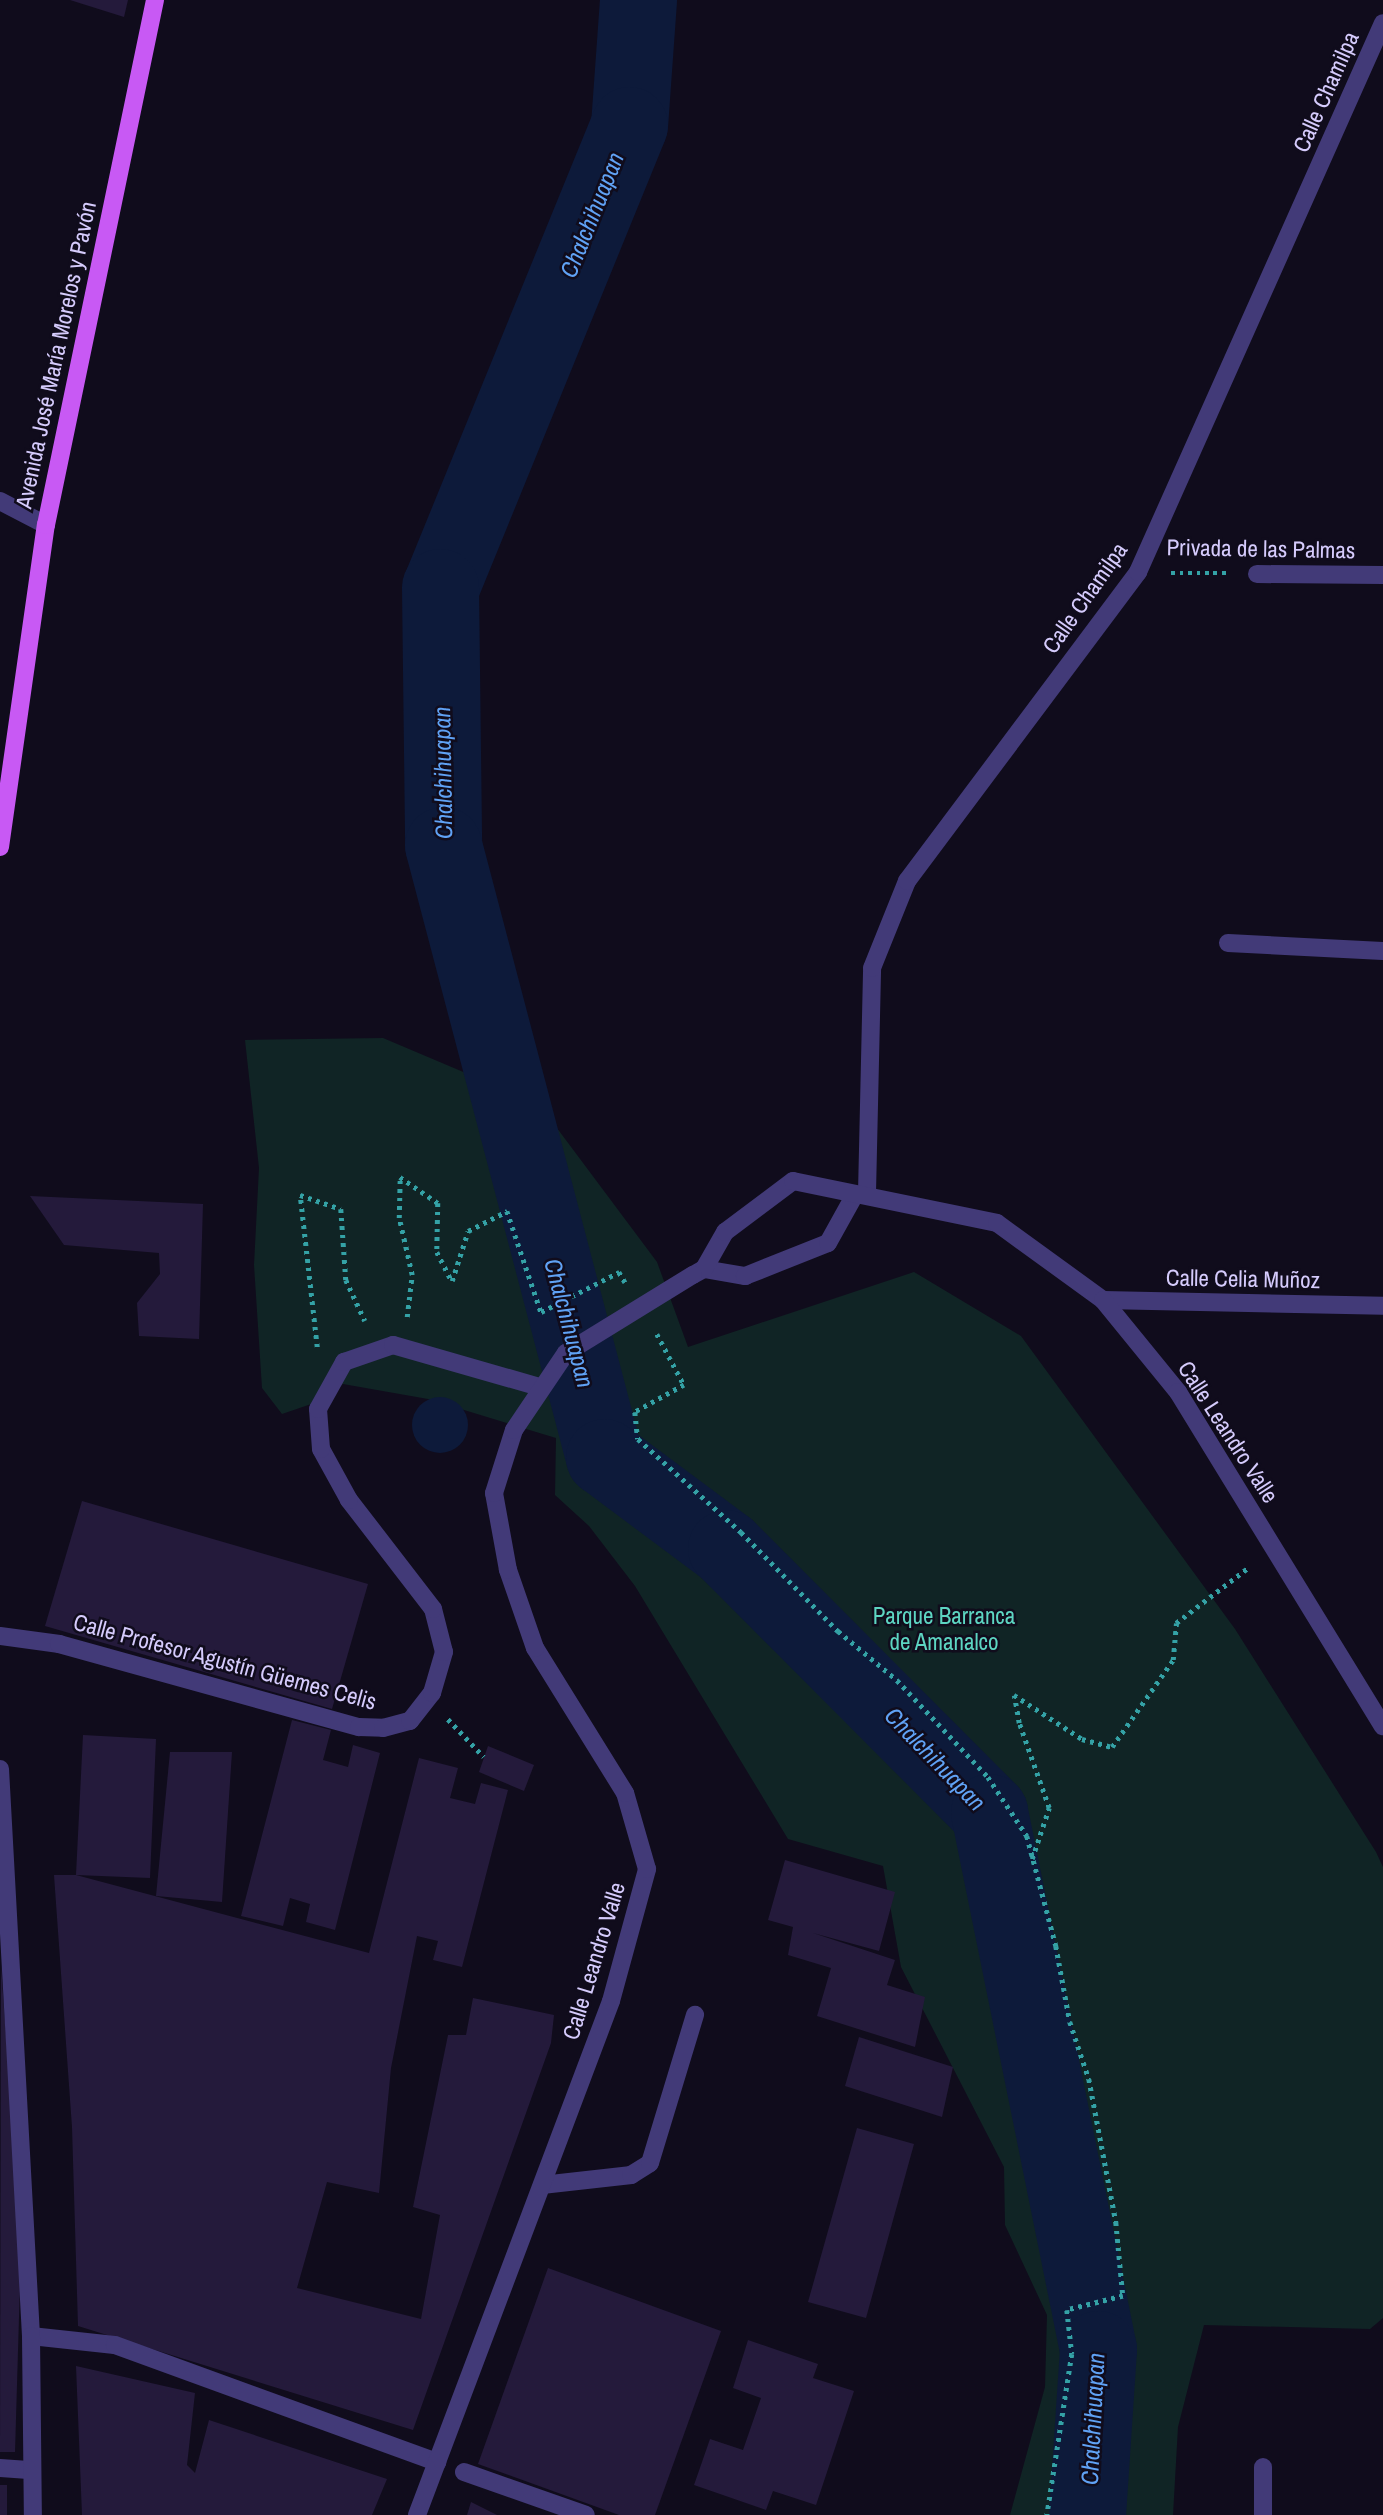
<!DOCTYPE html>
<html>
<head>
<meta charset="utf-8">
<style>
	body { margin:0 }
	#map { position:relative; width:1383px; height:2515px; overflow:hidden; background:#100c1c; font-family:"Archivo Narrow",sans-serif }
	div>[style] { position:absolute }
	.green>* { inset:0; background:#102425 }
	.water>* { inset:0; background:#0d1a3a }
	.round { border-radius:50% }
	.river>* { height:77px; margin:-38.5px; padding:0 38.5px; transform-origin:38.5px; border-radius:38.5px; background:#0d1a3a }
	.building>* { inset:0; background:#241a3b }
	.path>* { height:4.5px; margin-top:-2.25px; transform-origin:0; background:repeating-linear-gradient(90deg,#34a2a6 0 3.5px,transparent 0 8.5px) }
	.service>* { height:18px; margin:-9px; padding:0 9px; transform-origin:9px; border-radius:9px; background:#423a78 }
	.minor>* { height:18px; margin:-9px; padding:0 9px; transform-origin:9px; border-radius:9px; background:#423a78 }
	.tertiary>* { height:18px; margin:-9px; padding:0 9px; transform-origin:9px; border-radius:9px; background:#423a78 }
	.primary>* { height:18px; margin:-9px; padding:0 9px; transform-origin:9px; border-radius:9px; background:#c859f4 }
	.tertiary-bridge>* { height:18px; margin:-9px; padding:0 9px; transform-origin:9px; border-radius:9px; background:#423a78 }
	span { translate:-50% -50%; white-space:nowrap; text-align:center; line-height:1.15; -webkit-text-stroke:5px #100c1c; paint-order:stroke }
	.street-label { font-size:23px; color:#d5cbfc }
	.park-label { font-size:23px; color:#5dd5c2 }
	.water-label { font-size:24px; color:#60a2f5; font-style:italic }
</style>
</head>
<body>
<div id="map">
	<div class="green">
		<i style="clip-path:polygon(383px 1038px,539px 1104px,657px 1262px,688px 1347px,914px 1272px,1021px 1336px,1235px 1629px,1376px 1852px,1383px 1867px,1383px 2318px,1370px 2329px,1204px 2325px,1178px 2427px,1173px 2515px,1010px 2515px,1045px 2387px,1047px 2315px,1005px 2225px,1004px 2167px,901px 1967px,883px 1866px,788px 1839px,635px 1586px,589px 1526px,555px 1495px,556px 1438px,428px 1399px,343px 1384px,323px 1400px,282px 1414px,262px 1388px,254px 1265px,259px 1168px,245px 1040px)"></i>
	</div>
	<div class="water">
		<i class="round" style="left:412px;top:1397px;width:56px;height:56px"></i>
	</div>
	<div class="river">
		<i style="left:638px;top:0;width:125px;rotate:94.1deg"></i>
		<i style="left:629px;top:125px;width:499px;rotate:112.2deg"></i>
		<i style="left:440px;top:587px;width:258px;rotate:89.3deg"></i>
		<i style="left:443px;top:845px;width:633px;rotate:75.26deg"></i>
		<i style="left:604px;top:1457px;width:152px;rotate:36.7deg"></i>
		<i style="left:726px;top:1548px;width:373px;rotate:45.1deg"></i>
		<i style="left:989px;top:1812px;width:548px;rotate:78.53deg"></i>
		<i style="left:1098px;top:2349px;width:166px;rotate:93.8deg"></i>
	</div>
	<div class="building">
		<i style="clip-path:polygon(70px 0,128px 0,124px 17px)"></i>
		<i style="clip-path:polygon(30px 1196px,203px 1204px,199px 1339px,139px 1336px,137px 1303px,160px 1274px,159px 1253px,64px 1245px)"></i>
		<i style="clip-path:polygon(82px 1501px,368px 1584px,332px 1709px,45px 1626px)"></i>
		<i style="clip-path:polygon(292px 1720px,331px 1730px,323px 1760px,348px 1767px,353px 1745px,380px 1753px,335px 1930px,306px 1922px,310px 1904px,290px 1898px,283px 1926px,241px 1916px)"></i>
		<i style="clip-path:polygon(83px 1735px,156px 1739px,150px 1878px,76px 1875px)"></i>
		<i style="clip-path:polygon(488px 1746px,534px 1765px,524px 1791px,479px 1772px)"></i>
		<i style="clip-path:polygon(170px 1752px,232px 1752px,222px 1902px,156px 1896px)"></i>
		<i style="clip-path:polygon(419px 1758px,458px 1768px,450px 1798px,475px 1804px,481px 1783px,508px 1790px,462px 1967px,433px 1960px,438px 1941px,417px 1936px,391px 2068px,379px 2193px,327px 2182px,297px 2288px,421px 2319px,440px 2215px,413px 2207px,448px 2035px,466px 2035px,473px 1998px,554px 2015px,551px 2043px,413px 2430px,78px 2326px,72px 2127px,54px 1875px,76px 1875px,369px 1953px)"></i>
		<i style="clip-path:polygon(785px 1860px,895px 1892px,879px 1951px,813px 1933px,895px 1960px,887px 1985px,925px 1997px,915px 2047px,817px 2016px,831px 1968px,788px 1955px,793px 1927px,768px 1920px)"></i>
		<i style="clip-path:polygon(1px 1966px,21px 2249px,15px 2452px,0 2452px)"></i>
		<i style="clip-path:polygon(859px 2037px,953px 2067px,942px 2117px,845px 2086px)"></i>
		<i style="clip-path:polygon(857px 2128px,914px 2144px,866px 2318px,808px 2302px)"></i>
		<i style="clip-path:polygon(548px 2268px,721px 2331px,655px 2515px,619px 2515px,478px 2464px)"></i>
		<i style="clip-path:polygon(748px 2340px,818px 2364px,813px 2378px,854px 2391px,816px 2505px,773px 2491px,766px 2510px,694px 2485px,710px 2439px,743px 2450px,761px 2398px,733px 2388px)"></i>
		<i style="clip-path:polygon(76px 2366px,195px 2393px,187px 2465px,195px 2473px,209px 2420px,387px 2479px,372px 2515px,82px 2515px)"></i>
		<i style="clip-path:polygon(0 2485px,7px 2485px,7px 2515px,0 2515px)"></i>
		<i style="clip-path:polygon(471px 2502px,497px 2515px,467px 2515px)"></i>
	</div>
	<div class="path">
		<i style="left:1171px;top:573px;width:58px"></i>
		<i style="left:407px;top:1317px;width:42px;rotate:-83.2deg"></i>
		<i style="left:412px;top:1275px;width:58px;rotate:-102.8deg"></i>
		<i style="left:399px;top:1218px;width:41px;rotate:-88.6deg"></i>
		<i style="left:400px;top:1177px;width:46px;rotate:34.4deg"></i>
		<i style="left:438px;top:1203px;width:49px;rotate:91.2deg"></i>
		<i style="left:437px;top:1252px;width:33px;rotate:63deg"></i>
		<i style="left:452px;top:1281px;width:52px;rotate:-72.3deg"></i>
		<i style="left:468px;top:1231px;width:44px;rotate:-27.1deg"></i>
		<i style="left:507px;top:1211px;width:107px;rotate:71.4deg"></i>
		<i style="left:541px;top:1312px;width:88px;rotate:-27.1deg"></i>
		<i style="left:619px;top:1272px;width:12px;rotate:59deg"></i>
		<i style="left:657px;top:1334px;width:58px;rotate:62.1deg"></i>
		<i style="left:684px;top:1385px;width:56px;rotate:151.1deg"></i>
		<i style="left:635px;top:1412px;width:27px;rotate:84deg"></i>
		<i style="left:638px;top:1439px;width:139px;rotate:42.1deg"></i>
		<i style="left:741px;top:1532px;width:139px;rotate:45.6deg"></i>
		<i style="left:838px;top:1631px;width:77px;rotate:39.7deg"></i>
		<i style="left:897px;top:1680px;width:133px;rotate:46.8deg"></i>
		<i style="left:988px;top:1777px;width:71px;rotate:56.5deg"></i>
		<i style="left:1027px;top:1836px;width:114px;rotate:75.2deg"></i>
		<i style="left:1056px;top:1946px;width:77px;rotate:79.6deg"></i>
		<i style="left:1070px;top:2022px;width:60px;rotate:71.6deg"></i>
		<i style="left:1089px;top:2079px;width:146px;rotate:79.3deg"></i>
		<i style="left:1116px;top:2222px;width:74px;rotate:84.6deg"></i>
		<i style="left:1123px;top:2296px;width:58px;rotate:166deg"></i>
		<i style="left:1067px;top:2310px;width:44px;rotate:83.5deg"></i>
		<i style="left:1072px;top:2354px;width:163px;rotate:98.8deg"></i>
		<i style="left:317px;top:1347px;width:153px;rotate:-96.4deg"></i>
		<i style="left:300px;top:1195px;width:43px;rotate:18.9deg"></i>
		<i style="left:341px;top:1209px;width:71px;rotate:86deg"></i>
		<i style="left:346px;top:1280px;width:45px;rotate:65.1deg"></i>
		<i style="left:448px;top:1719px;width:52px;rotate:46.5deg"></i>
		<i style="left:1032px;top:1859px;width:54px;rotate:-71.6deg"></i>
		<i style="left:1049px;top:1808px;width:90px;rotate:-109.4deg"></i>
		<i style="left:1019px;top:1723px;width:28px;rotate:-100deg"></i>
		<i style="left:1014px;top:1695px;width:81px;rotate:32.9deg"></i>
		<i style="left:1082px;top:1739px;width:31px;rotate:15deg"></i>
		<i style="left:1112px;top:1747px;width:106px;rotate:-55deg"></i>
		<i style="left:1173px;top:1660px;width:37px;rotate:-85deg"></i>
		<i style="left:1176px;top:1623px;width:92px;rotate:-37.5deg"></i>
	</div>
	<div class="service">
		<i style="left:1228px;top:943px;width:155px;rotate:3deg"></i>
		<i style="left:542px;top:2185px;width:90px;rotate:-6.4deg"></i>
		<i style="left:631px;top:2175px;width:22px;rotate:-32deg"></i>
		<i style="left:650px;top:2163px;width:155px;rotate:-73.1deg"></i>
		<i style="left:0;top:2468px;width:32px;rotate:4deg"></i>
	</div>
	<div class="minor">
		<i style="left:0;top:501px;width:52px;rotate:27.6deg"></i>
		<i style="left:1257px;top:574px;width:126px;rotate:0.5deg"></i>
		<i style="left:867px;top:1193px;width:225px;rotate:-88.7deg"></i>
		<i style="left:872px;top:968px;width:94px;rotate:-68.1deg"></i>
		<i style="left:907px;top:881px;width:386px;rotate:-53.2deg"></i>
		<i style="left:1138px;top:572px;width:601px;rotate:-65.95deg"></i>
		<i style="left:1103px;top:1300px;width:280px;rotate:1.2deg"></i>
		<i style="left:0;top:1636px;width:60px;rotate:7.7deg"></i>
		<i style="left:59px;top:1644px;width:311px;rotate:15.5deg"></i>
		<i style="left:359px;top:1727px;width:24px;rotate:2deg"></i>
		<i style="left:383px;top:1728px;width:28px;rotate:-15deg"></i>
		<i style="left:410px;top:1721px;width:36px;rotate:-52deg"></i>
		<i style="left:432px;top:1693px;width:43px;rotate:-73.7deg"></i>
		<i style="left:444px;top:1652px;width:44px;rotate:-104.3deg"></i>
		<i style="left:433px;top:1609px;width:138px;rotate:-127.6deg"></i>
		<i style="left:349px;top:1500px;width:58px;rotate:-118.8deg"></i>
		<i style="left:321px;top:1449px;width:40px;rotate:-94.3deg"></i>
		<i style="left:318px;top:1409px;width:54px;rotate:-61deg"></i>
		<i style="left:344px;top:1362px;width:52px;rotate:-19.1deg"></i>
		<i style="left:393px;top:1345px;width:152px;rotate:16deg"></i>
		<i style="left:31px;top:2336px;width:84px;rotate:6.1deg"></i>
		<i style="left:115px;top:2345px;width:343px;rotate:20deg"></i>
		<i style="left:1263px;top:2467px;width:48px;rotate:90deg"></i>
		<i style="left:464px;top:2472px;width:129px;rotate:19.4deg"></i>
	</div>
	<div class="tertiary">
		<i style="left:704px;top:1269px;width:42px;rotate:9.7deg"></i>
		<i style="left:745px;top:1276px;width:89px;rotate:-21.7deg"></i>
		<i style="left:828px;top:1243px;width:54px;rotate:-61deg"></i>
		<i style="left:693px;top:1275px;width:13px;rotate:-29deg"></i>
		<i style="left:704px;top:1269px;width:43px;rotate:-60.4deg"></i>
		<i style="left:725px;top:1232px;width:85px;rotate:-36.9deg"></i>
		<i style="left:793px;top:1181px;width:208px;rotate:11.6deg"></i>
		<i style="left:997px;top:1223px;width:131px;rotate:36deg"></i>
		<i style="left:1103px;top:1300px;width:119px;rotate:50.8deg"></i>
		<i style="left:1178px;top:1392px;width:392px;rotate:58.5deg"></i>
		<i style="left:0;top:1769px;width:568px;rotate:86.87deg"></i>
		<i style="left:31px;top:2336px;width:179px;rotate:89.4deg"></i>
		<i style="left:417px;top:2515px;width:549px;rotate:-69.32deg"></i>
		<i style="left:611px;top:2001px;width:137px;rotate:-74.7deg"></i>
		<i style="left:647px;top:1869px;width:79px;rotate:-106.1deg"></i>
		<i style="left:625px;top:1793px;width:171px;rotate:-121.8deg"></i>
		<i style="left:535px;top:1648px;width:83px;rotate:-109.1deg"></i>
		<i style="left:508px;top:1570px;width:78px;rotate:-100.3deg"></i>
		<i style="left:494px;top:1493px;width:66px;rotate:-72.4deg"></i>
		<i style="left:514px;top:1430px;width:93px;rotate:-56deg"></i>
	</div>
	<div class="primary">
		<i style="left:0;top:847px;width:325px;rotate:-81.9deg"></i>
		<i style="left:46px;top:525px;width:536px;rotate:-78.27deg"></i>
	</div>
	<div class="tertiary-bridge">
		<i style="left:566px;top:1353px;width:149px;rotate:-31.6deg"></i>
	</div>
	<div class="street-label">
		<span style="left:1326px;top:92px;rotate:-66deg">Calle Chamilpa</span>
		<span style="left:56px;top:355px;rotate:-78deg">Avenida José María Morelos y Pavón</span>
		<span style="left:1261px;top:549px;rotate:1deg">Privada de las Palmas</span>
		<span style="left:1085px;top:598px;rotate:-55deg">Calle Chamilpa</span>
		<span style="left:1243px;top:1279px;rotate:1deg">Calle Celia Muñoz</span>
		<span style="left:1228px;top:1432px;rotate:57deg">Calle Leandro Valle</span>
		<span style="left:225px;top:1662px;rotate:15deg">Calle Profesor Agustín Güemes Celis</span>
		<span style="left:594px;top:1961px;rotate:-73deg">Calle Leandro Valle</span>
	</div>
	<div class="park-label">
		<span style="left:944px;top:1629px">Parque Barranca<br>de Amanalco</span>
	</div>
	<div class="water-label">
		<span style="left:592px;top:215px;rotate:-68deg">Chalchihuapan</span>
		<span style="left:443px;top:773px;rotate:-91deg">Chalchihuapan</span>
		<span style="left:569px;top:1323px;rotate:75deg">Chalchihuapan</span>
		<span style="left:935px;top:1759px;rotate:46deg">Chalchihuapan</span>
		<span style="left:1093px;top:2419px;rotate:-87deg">Chalchihuapan</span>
	</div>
</div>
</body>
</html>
